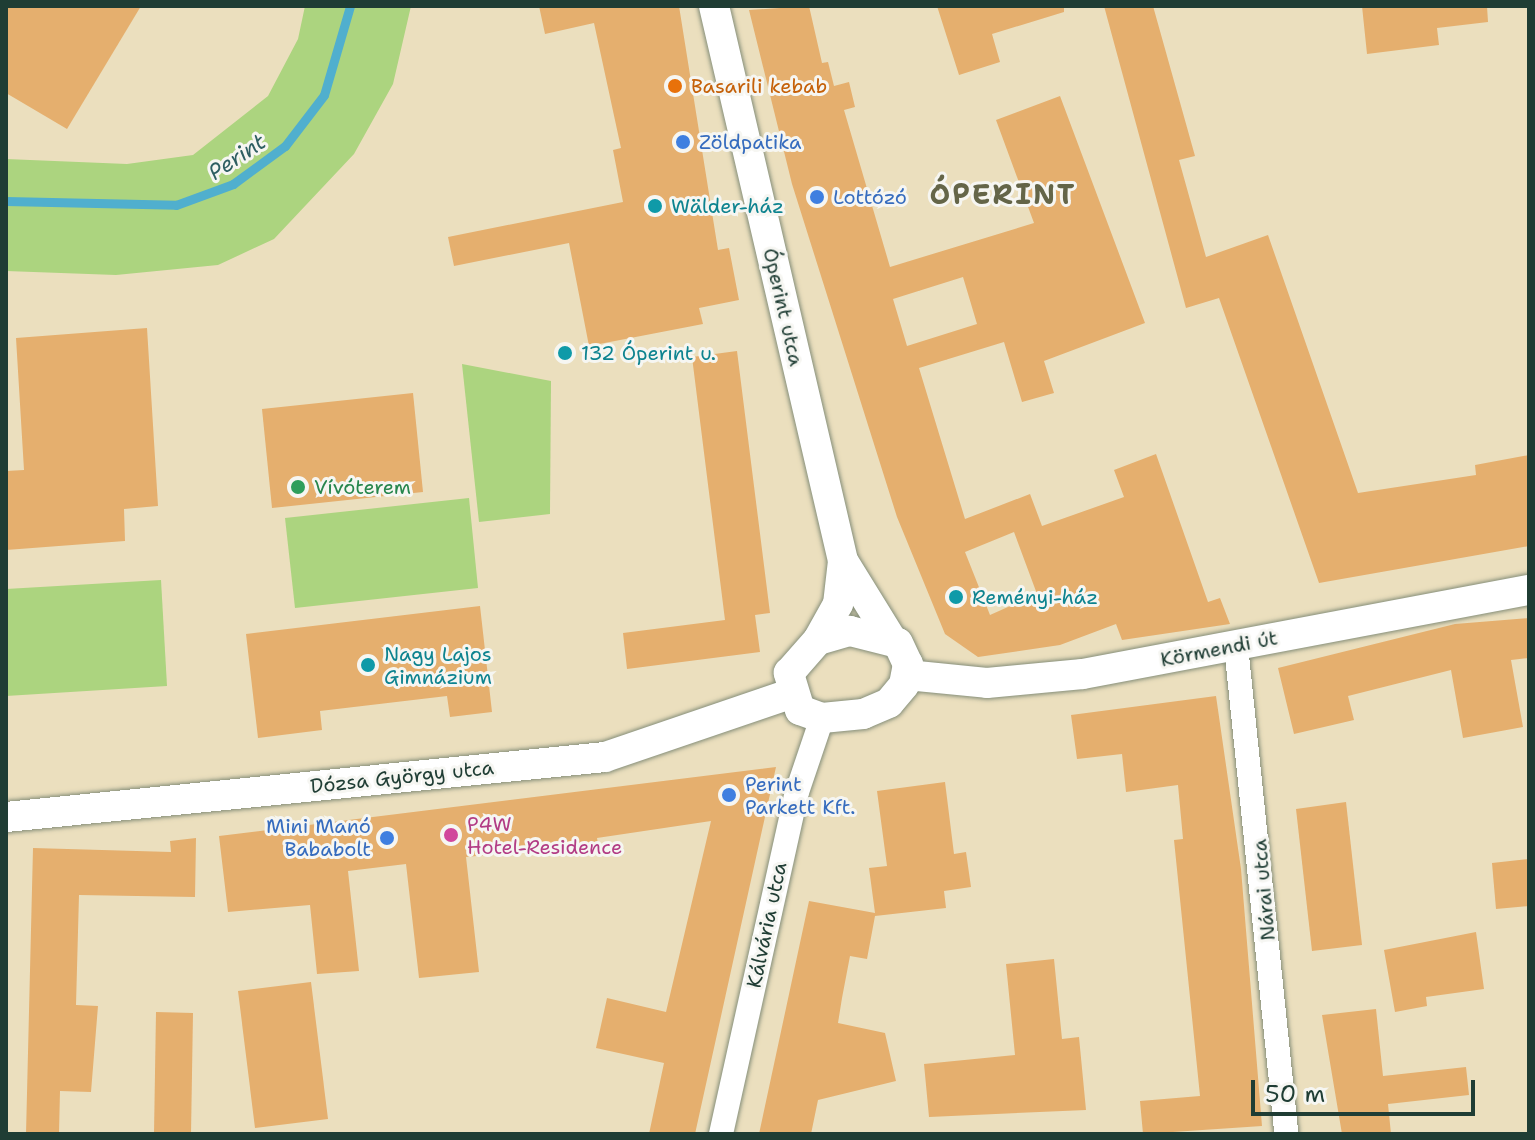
<!DOCTYPE html>
<html>
<head>
<meta charset="utf-8">
<style>
	body { margin:0 }
	#map { position:relative; width:1535px; height:1140px; overflow:hidden; background:#ebdfbe; font-family:"Shantell Sans",sans-serif }
	div>[style] { position:absolute }
	.green>* { inset:0; background:#acd47f }
	.stream>* { height:9px; margin:-4.5px; padding:0 4.5px; transform-origin:4.5px; border-radius:4.5px; background:#50afce }
	.building>* { inset:0; background:#e5af6e }
	.roads { filter:drop-shadow(0 0 2px #858e79) drop-shadow(0 0 2px #858e79) }
	.minor>* { height:24px; margin:-12px; padding:0 12px; transform-origin:12px; border-radius:12px; background:#fff }
	.tertiary>* { height:30px; margin:-15px; padding:0 15px; transform-origin:15px; border-radius:15px; background:#fff }
	.dots>* { width:22px; height:22px; translate:-50% -50%; box-sizing:border-box; border:4px solid #f6f6f2; border-radius:50% }
	span { translate:-50% -50%; white-space:nowrap; text-align:center; line-height:1.15; -webkit-text-stroke:6px #f6f6f2; paint-order:stroke }
	.food-label { font-size:20px; color:#c56008 }
	.left { translate:0 -50%; text-align:left }
	.shop-label { font-size:20px; color:#366cbe }
	.right { translate:-100% -50%; text-align:right }
	.culture-label { font-size:20px; color:#0d838f }
	.street-label { font-size:20px; color:#1f3d34 }
	.leisure-label { font-size:20px; color:#27864d }
	.hotel-label { font-size:20px; color:#b23c85 }
	.water-label { font-size:22px; color:#2e5f62; font-style:italic }
	.district-label { font-size:28px; color:#646548; font-weight:700; letter-spacing:2px }
	.frame { position:absolute; inset:0; border:8px solid #1f3d34; pointer-events:none }
	.scale { position:absolute; left:1251px; top:1080px; width:224px; height:36px; box-sizing:border-box; border:4px solid #1f3d34; border-top:0; padding-left:10px; font-size:24px; line-height:28px; white-space:nowrap; color:#1f3d34; -webkit-text-stroke:6px #f6f6f2; paint-order:stroke }
</style>
</head>
<body>
<div id="map">
	<div class="green">
		<i style="clip-path:polygon(305px 6px,411px 6px,393px 84px,354px 154px,274px 239px,218px 265px,116px 275px,6px 271px,6px 159px,127px 164px,193px 155px,268px 96px,298px 39px)"></i>
		<i style="clip-path:polygon(462px 364px,551px 381px,550px 514px,479px 522px)"></i>
		<i style="clip-path:polygon(469px 498px,478px 588px,295px 608px,285px 518px)"></i>
		<i style="clip-path:polygon(161px 580px,167px 686px,6px 696px,6px 589px)"></i>
	</div>
	<div class="stream">
		<i style="left:6px;top:201px;width:170px;rotate:1.3deg"></i>
		<i style="left:176px;top:205px;width:61px;rotate:-20.2deg"></i>
		<i style="left:233px;top:184px;width:64px;rotate:-36.2deg"></i>
		<i style="left:285px;top:146px;width:64px;rotate:-52.6deg"></i>
		<i style="left:324px;top:95px;width:93px;rotate:-73.7deg"></i>
	</div>
	<div class="building">
		<i style="clip-path:polygon(6px 6px,141px 6px,67px 129px,6px 93px)"></i>
		<i style="clip-path:polygon(539px 6px,679px 6px,718px 250px,729px 248px,739px 300px,699px 308px,703px 324px,589px 346px,569px 243px,454px 266px,448px 237px,623px 202px,613px 150px,621px 148px,594px 23px,545px 34px)"></i>
		<i style="clip-path:polygon(evenodd,809px 6px,822px 63px,828px 62px,834px 86px,849px 82px,855px 107px,844px 110px,890px 267px,1034px 223px,996px 120px,1060px 96px,1145px 323px,1044px 361px,1054px 393px,1022px 402px,1004px 342px,919px 368px,965px 519px,1030px 494px,1042px 526px,1124px 497px,1114px 470px,1156px 454px,1208px 602px,1220px 598px,1230px 624px,1122px 640px,1116px 624px,1060px 645px,978px 657px,945px 634px,897px 517px,792px 184px,749px 10px,809px 6px,963px 277px,977px 324px,907px 346px,893px 299px,963px 277px,809px 6px,1014px 532px,1037px 594px,990px 615px,965px 552px,1014px 532px)"></i>
		<i style="clip-path:polygon(937px 6px,1064px 6px,1064px 12px,992px 34px,1000px 62px,959px 75px)"></i>
		<i style="clip-path:polygon(1104px 6px,1153px 6px,1195px 156px,1179px 160px,1206px 257px,1268px 235px,1358px 493px,1476px 475px,1475px 465px,1529px 455px,1529px 546px,1319px 583px,1219px 298px,1186px 308px)"></i>
		<i style="clip-path:polygon(1362px 6px,1487px 6px,1488px 22px,1437px 28px,1439px 45px,1367px 54px)"></i>
		<i style="clip-path:polygon(147px 328px,158px 506px,124px 509px,125px 541px,6px 550px,6px 471px,24px 470px,16px 338px)"></i>
		<i style="clip-path:polygon(737px 351px,770px 613px,755px 615px,760px 652px,627px 669px,623px 633px,725px 620px,692px 357px)"></i>
		<i style="clip-path:polygon(413px 393px,423px 492px,272px 508px,262px 409px)"></i>
		<i style="clip-path:polygon(480px 606px,492px 712px,450px 717px,447px 696px,320px 711px,322px 730px,258px 738px,246px 634px)"></i>
		<i style="clip-path:polygon(1529px 618px,1529px 658px,1511px 660px,1523px 727px,1463px 738px,1451px 670px,1348px 696px,1354px 720px,1294px 734px,1278px 668px,1455px 624px)"></i>
		<i style="clip-path:polygon(1216px 696px,1241px 869px,1262px 1126px,1143px 1134px,1140px 1101px,1200px 1096px,1174px 840px,1183px 839px,1178px 785px,1126px 792px,1122px 754px,1077px 759px,1071px 715px)"></i>
		<i style="clip-path:polygon(776px 767px,695px 1134px,649px 1134px,664px 1063px,596px 1048px,607px 998px,666px 1012px,711px 821px,597px 838px,598px 844px,466px 857px,479px 972px,419px 978px,406px 864px,348px 871px,359px 971px,317px 974px,310px 905px,228px 912px,219px 836px)"></i>
		<i style="clip-path:polygon(945px 782px,954px 854px,966px 852px,971px 887px,944px 891px,946px 908px,875px 916px,867px 959px,850px 956px,842px 998px,838px 1023px,885px 1033px,896px 1081px,818px 1100px,811px 1134px,759px 1134px,809px 901px,875px 913px,869px 868px,887px 866px,877px 791px)"></i>
		<i style="clip-path:polygon(1346px 802px,1362px 945px,1312px 951px,1296px 809px)"></i>
		<i style="clip-path:polygon(196px 838px,195px 897px,79px 895px,76px 1005px,98px 1006px,91px 1092px,60px 1091px,59px 1134px,26px 1134px,33px 848px,171px 852px,170px 841px)"></i>
		<i style="clip-path:polygon(1529px 859px,1529px 906px,1496px 909px,1492px 863px)"></i>
		<i style="clip-path:polygon(1476px 932px,1484px 989px,1426px 997px,1427px 1006px,1395px 1012px,1384px 950px)"></i>
		<i style="clip-path:polygon(1054px 959px,1062px 1039px,1079px 1037px,1086px 1110px,929px 1117px,924px 1064px,1015px 1055px,1006px 964px)"></i>
		<i style="clip-path:polygon(311px 982px,328px 1119px,255px 1128px,238px 991px)"></i>
		<i style="clip-path:polygon(1376px 1009px,1383px 1076px,1466px 1067px,1469px 1095px,1388px 1104px,1391px 1134px,1342px 1134px,1322px 1015px)"></i>
		<i style="clip-path:polygon(156px 1012px,193px 1013px,191px 1134px,154px 1134px)"></i>
	</div>
	<div class="roads">
		<div class="minor">
			<i style="left:1236px;top:646px;width:491px;rotate:84.1deg"></i>
			<i style="left:721px;top:1134px;width:350px;rotate:-77.5deg"></i>
			<i style="left:797px;top:792px;width:78px;rotate:-71.3deg"></i>
		</div>
		<div class="tertiary">
			<i style="left:714px;top:6px;width:570px;rotate:76.91deg"></i>
			<i style="left:843px;top:561px;width:43px;rotate:96.6deg"></i>
			<i style="left:838px;top:604px;width:41px;rotate:119.1deg"></i>
			<i style="left:843px;top:561px;width:89px;rotate:58.3deg"></i>
			<i style="left:850px;top:631px;width:49px;rotate:14deg"></i>
			<i style="left:898px;top:643px;width:23px;rotate:65deg"></i>
			<i style="left:908px;top:664px;width:21px;rotate:101deg"></i>
			<i style="left:904px;top:685px;width:23px;rotate:130deg"></i>
			<i style="left:889px;top:703px;width:28px;rotate:157deg"></i>
			<i style="left:863px;top:714px;width:41px;rotate:174.4deg"></i>
			<i style="left:822px;top:718px;width:23px;rotate:-160deg"></i>
			<i style="left:800px;top:710px;width:39px;rotate:-107deg"></i>
			<i style="left:789px;top:673px;width:44px;rotate:-48.7deg"></i>
			<i style="left:818px;top:640px;width:33px;rotate:-16deg"></i>
			<i style="left:907px;top:675px;width:80px;rotate:5.7deg"></i>
			<i style="left:987px;top:683px;width:96px;rotate:-5.4deg"></i>
			<i style="left:1083px;top:674px;width:454px;rotate:-10.7deg"></i>
			<i style="left:6px;top:817px;width:602px;rotate:-5.72deg"></i>
			<i style="left:605px;top:757px;width:195px;rotate:-18.8deg"></i>
		</div>
	</div>
	<div class="dots">
		<i style="left:675px;top:86px;background:#e8710a"></i>
		<i style="left:683px;top:142px;background:#3f7fe0"></i>
		<i style="left:817px;top:197px;background:#3f7fe0"></i>
		<i style="left:655px;top:206px;background:#0f9aa8"></i>
		<i style="left:565px;top:353px;background:#0f9aa8"></i>
		<i style="left:298px;top:487px;background:#2e9e5b"></i>
		<i style="left:956px;top:597px;background:#0f9aa8"></i>
		<i style="left:368px;top:665px;background:#0f9aa8"></i>
		<i style="left:729px;top:795px;background:#3f7fe0"></i>
		<i style="left:451px;top:835px;background:#d1479c"></i>
		<i style="left:387px;top:838px;background:#3f7fe0"></i>
	</div>
	<div class="food-label">
		<span class="left" style="left:691px;top:86px">Basarili kebab</span>
	</div>
	<div class="shop-label">
		<span class="left" style="left:699px;top:142px">Zöldpatika</span>
		<span class="left" style="left:833px;top:197px">Lottózó</span>
		<span class="left" style="left:745px;top:796px">Perint<br>Parkett Kft.</span>
		<span class="right" style="left:371px;top:838px">Mini Manó<br>Bababolt</span>
	</div>
	<div class="culture-label">
		<span class="left" style="left:671px;top:206px">Wälder-ház</span>
		<span class="left" style="left:581px;top:353px">132 Óperint u.</span>
		<span class="left" style="left:972px;top:597px">Reményi-ház</span>
		<span class="left" style="left:384px;top:666px">Nagy Lajos<br>Gimnázium</span>
	</div>
	<div class="street-label">
		<span style="left:783px;top:307px;rotate:77deg">Óperint utca</span>
		<span style="left:1219px;top:649px;rotate:-11deg">Körmendi út</span>
		<span style="left:402px;top:777px;rotate:-6deg">Dózsa György utca</span>
		<span style="left:1264px;top:890px;rotate:-95deg">Nárai utca</span>
		<span style="left:767px;top:925px;rotate:-78deg">Kálvária utca</span>
	</div>
	<div class="leisure-label">
		<span class="left" style="left:314px;top:487px">Vívóterem</span>
	</div>
	<div class="hotel-label">
		<span class="left" style="left:467px;top:836px">P4W<br>Hotel-Residence</span>
	</div>
	<div class="water-label">
		<span style="left:237px;top:157px;rotate:-34deg">Perint</span>
	</div>
	<div class="district-label">
		<span style="left:1003px;top:194px">ÓPERINT</span>
	</div>
	<div class="frame"></div>
	<div class="scale">50 m</div>
</div>
</body>
</html>
